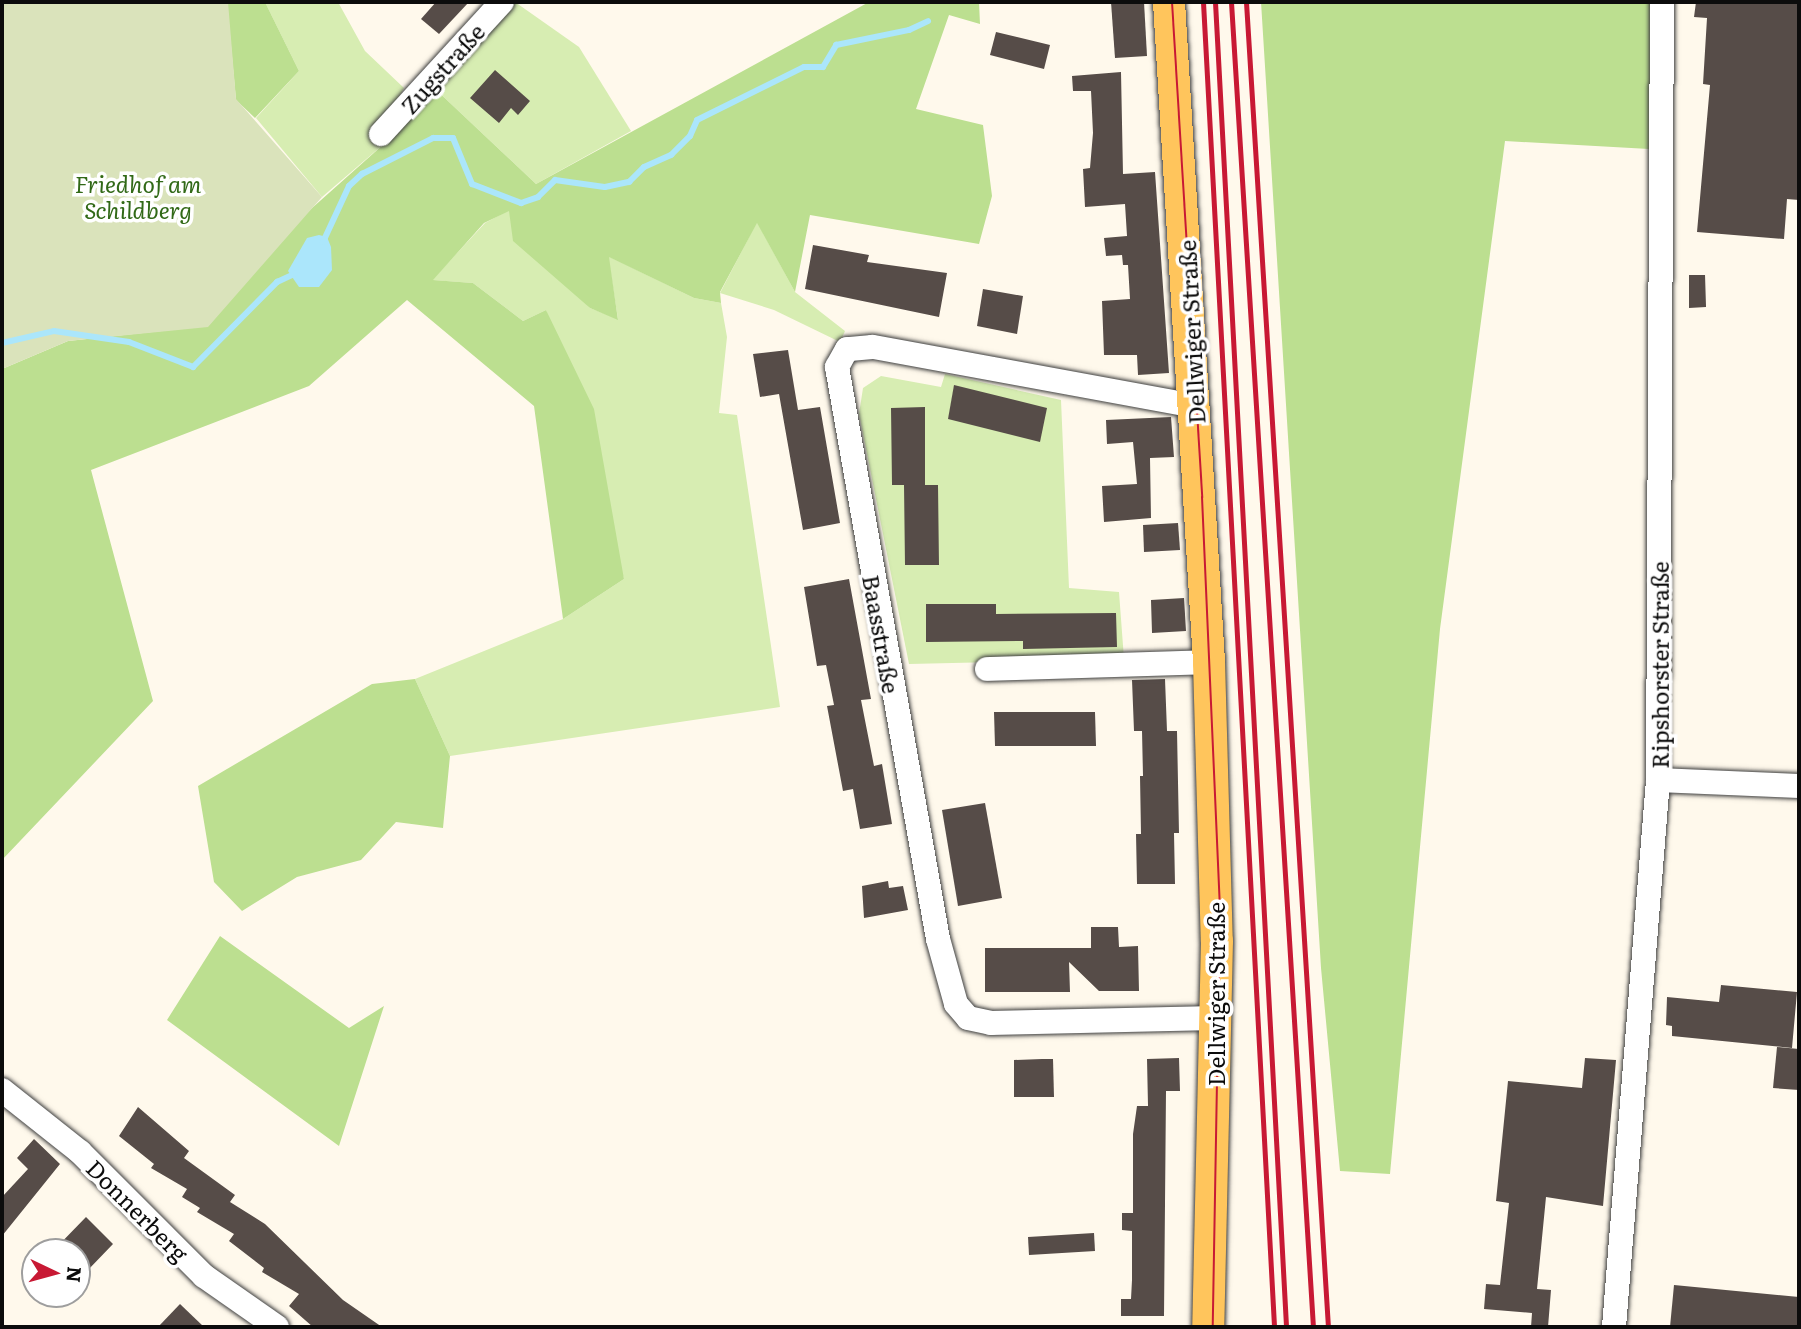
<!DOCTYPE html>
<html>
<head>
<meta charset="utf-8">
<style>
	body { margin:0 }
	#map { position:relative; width:1801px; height:1329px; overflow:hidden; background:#fff9ec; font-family:Literata,serif }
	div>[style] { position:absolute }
	.green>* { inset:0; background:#d7edb2 }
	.forest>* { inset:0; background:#bcdf90 }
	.cemetery>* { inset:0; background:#dae3bb }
	.water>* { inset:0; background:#abe6fb }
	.stream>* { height:6px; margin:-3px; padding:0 3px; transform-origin:3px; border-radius:3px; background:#abe6fb }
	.building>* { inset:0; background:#564c48 }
	.roads { filter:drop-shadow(0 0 2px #3f3f3f) drop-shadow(0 0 2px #3f3f3f) }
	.minor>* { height:24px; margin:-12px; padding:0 12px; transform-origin:12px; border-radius:12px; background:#fff }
	.major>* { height:32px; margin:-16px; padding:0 16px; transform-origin:16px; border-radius:16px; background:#ffc55c }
	.tram>* { height:2px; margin:-1px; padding:0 1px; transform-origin:1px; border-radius:1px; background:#c81934 }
	.rail>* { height:5px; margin:-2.5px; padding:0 2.5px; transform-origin:2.5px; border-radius:2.5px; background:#c81934 }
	span { translate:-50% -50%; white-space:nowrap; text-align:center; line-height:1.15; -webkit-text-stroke:7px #fff; paint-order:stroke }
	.street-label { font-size:23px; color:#0c0c0c }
	.park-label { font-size:23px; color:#316917; font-style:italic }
	.frame { position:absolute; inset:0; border:4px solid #0c0c0c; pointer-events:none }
	.north { position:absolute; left:21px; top:1238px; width:70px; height:70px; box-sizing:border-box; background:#fff; border:2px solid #9e9e9e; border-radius:50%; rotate:95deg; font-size:19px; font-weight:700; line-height:28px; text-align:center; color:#0c0c0c }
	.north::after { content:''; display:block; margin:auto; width:24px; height:32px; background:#c81934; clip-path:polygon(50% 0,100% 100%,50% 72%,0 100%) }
</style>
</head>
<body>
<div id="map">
	<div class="green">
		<i style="clip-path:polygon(265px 2px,338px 2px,365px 51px,404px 88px,390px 113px,385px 143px,322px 197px,256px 118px,299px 71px)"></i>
		<i style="clip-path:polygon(504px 2px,515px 2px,579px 47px,631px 131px,536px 184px,432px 86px)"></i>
		<i style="clip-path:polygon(509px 210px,590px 308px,618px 319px,608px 256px,694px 298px,721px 303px,727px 337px,719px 413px,737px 415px,780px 707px,450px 756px,415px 679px,563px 619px,624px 579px,546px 310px,523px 321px,473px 283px,432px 280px,485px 223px)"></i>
		<i style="clip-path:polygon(757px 222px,795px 292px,845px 331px,840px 342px,774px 310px,720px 293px)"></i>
		<i style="clip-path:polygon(945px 374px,1061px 400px,1069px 588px,1119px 592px,1124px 659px,909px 664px,859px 414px,863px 388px,881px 376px,941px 387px)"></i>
	</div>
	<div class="forest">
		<i style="clip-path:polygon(227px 2px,265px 2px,299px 71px,255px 118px,236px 100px)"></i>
		<i style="clip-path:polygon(869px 2px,979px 2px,980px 24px,949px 15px,916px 109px,983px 125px,992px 196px,979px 244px,810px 215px,795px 292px,757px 223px,720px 292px,721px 303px,694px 298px,609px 257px,618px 320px,590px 308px,513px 241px,509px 211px,484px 223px,433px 280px,473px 283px,523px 321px,546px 310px,594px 409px,624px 579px,563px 619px,534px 406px,407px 300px,309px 386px,91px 470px,153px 701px,2px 860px,2px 369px,68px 341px,208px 326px,302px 217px,385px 143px,432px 86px,536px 184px)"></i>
		<i style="clip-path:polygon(1261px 2px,1653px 2px,1649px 149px,1505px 141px,1440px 629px,1390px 1174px,1340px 1171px,1321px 968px)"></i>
		<i style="clip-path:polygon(415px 679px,450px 756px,443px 828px,396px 822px,361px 860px,297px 877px,242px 911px,214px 882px,198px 786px,372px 684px)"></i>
		<i style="clip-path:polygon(220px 936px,349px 1028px,384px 1006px,339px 1146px,167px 1020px)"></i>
	</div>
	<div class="cemetery">
		<i style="clip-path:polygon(2px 2px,228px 2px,236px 99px,322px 197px,208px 327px,68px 341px,2px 369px)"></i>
	</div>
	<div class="water">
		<i style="clip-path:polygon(319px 235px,327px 237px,331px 247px,332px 270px,319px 287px,299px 287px,288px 271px,307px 238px)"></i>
	</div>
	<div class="stream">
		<i style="left:323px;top:242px;width:62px;rotate:-65.1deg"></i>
		<i style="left:349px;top:186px;width:18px;rotate:-43deg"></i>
		<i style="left:362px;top:174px;width:80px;rotate:-26.9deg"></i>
		<i style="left:433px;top:138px;width:20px"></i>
		<i style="left:453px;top:138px;width:50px;rotate:67.6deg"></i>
		<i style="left:472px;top:184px;width:53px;rotate:21.2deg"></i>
		<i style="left:521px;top:203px;width:18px;rotate:-19deg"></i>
		<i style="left:538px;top:197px;width:24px;rotate:-45deg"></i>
		<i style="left:555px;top:180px;width:50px;rotate:8deg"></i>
		<i style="left:605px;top:187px;width:25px;rotate:-12deg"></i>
		<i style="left:629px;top:182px;width:21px;rotate:-45deg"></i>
		<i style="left:644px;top:167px;width:30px;rotate:-24deg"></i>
		<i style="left:671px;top:155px;width:27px;rotate:-45deg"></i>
		<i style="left:690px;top:136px;width:17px;rotate:-66deg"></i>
		<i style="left:697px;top:120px;width:119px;rotate:-26.4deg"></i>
		<i style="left:804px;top:67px;width:19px"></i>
		<i style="left:823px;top:67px;width:26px;rotate:-59deg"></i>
		<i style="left:836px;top:45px;width:75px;rotate:-11.6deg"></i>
		<i style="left:909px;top:30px;width:21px;rotate:-25deg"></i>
		<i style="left:2px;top:343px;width:53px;rotate:-13deg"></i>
		<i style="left:54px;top:331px;width:76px;rotate:8.3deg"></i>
		<i style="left:129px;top:342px;width:69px;rotate:21.3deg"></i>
		<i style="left:193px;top:367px;width:120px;rotate:-45.3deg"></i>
		<i style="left:277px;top:282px;width:21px;rotate:-25deg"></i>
	</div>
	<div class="building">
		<i style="clip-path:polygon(436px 2px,469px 2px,439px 34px,421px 19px)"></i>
		<i style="clip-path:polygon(1111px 2px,1144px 2px,1147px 56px,1115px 58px)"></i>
		<i style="clip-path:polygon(1696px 2px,1799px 2px,1799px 200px,1787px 199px,1784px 239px,1697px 232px,1710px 85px,1703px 84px,1707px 18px,1694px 17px)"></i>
		<i style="clip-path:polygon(996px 32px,1050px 45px,1044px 69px,990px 55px)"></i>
		<i style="clip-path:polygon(495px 70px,530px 101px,518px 115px,511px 108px,499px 123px,470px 98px)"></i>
		<i style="clip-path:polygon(1121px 72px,1123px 174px,1155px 172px,1169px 373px,1138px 375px,1137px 355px,1104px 355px,1102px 301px,1130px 299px,1128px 265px,1123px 265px,1122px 255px,1106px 256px,1104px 238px,1127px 236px,1125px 204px,1085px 207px,1083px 169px,1090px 168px,1093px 133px,1091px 91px,1073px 91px,1072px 76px)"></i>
		<i style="clip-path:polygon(813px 245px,869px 255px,867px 262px,947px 273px,939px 317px,805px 289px)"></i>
		<i style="clip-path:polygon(1689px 275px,1705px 275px,1706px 307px,1689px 308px)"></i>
		<i style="clip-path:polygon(983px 289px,1023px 296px,1017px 334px,977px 326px)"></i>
		<i style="clip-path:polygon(788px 350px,798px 410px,820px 407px,840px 523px,803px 530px,779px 394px,760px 397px,753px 354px)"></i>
		<i style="clip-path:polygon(954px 385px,1047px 408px,1040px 442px,948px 419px)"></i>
		<i style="clip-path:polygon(925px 407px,925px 485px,938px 485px,939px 565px,905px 565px,904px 485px,892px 485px,891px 408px)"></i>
		<i style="clip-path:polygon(1171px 417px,1174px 457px,1150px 458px,1151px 518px,1104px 522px,1102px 486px,1137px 484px,1133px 442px,1107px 444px,1106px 420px)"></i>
		<i style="clip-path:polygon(1178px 523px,1180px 550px,1144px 552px,1143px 525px)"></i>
		<i style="clip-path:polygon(849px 579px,871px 699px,861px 700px,874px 766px,882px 764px,892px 824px,860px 829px,853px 789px,843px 791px,827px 706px,834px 705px,826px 665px,817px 666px,804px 587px)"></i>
		<i style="clip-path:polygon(1184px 598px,1186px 631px,1152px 633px,1151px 600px)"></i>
		<i style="clip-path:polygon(926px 604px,996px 604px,996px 614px,1116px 613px,1117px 647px,1023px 649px,1023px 641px,926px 642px)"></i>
		<i style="clip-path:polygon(1165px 679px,1167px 731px,1177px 731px,1179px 833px,1174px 833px,1175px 884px,1137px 884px,1136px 834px,1141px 834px,1140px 776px,1143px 776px,1142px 731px,1134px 731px,1132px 680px)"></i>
		<i style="clip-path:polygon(994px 712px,1095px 712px,1096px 746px,995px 746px)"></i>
		<i style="clip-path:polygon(985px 803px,1002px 898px,958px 906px,942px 810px)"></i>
		<i style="clip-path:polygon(888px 881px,889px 888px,903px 886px,908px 910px,864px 918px,862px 886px)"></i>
		<i style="clip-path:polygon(1091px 927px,1118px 927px,1119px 947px,1138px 946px,1139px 991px,1099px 991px,1069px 962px,1070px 992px,985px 992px,985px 948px,1091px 948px)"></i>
		<i style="clip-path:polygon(1721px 985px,1797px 992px,1792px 1048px,1672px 1036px,1672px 1026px,1666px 1025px,1667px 997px,1719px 1002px)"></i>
		<i style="clip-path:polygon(1777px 1047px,1799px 1049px,1799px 1090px,1773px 1088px)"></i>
		<i style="clip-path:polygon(1179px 1058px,1180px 1091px,1166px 1091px,1164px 1316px,1121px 1316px,1121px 1299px,1131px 1299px,1132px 1280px,1132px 1231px,1122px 1230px,1122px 1213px,1133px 1213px,1133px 1134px,1137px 1106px,1148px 1106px,1147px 1059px)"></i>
		<i style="clip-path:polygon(1585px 1058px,1616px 1060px,1603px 1206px,1546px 1197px,1537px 1289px,1551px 1290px,1548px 1327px,1531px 1327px,1532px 1313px,1484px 1309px,1486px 1284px,1500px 1285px,1509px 1203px,1496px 1201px,1508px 1081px,1582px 1088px)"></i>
		<i style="clip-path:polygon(1042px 1059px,1053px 1059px,1054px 1097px,1014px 1097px,1014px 1060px)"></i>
		<i style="clip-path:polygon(138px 1107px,189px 1151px,184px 1158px,235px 1195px,230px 1202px,265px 1224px,343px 1300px,382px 1327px,313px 1327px,289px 1306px,299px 1294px,262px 1272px,264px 1268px,229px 1241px,234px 1234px,197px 1212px,200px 1208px,182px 1197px,187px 1189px,151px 1168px,154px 1164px,119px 1136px)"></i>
		<i style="clip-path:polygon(34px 1139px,60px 1164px,2px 1236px,2px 1197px,28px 1169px,17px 1158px)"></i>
		<i style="clip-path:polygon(86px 1217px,113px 1244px,87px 1271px,77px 1262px,77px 1252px,52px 1252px)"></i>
		<i style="clip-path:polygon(1094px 1233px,1095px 1251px,1029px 1255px,1028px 1237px)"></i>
		<i style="clip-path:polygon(1674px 1285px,1799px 1297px,1799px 1327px,1670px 1327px)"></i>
		<i style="clip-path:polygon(180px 1304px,204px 1327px,158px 1327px)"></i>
	</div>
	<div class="roads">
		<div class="minor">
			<i style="left:381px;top:134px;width:179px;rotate:-47.5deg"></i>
			<i style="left:1195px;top:406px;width:328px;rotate:-169.6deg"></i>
			<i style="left:872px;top:347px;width:25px;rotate:175deg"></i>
			<i style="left:847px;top:349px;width:21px;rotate:119deg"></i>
			<i style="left:837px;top:367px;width:581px;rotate:79.99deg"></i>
			<i style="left:938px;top:939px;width:67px;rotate:74.5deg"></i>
			<i style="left:956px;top:1004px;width:18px;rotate:49deg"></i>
			<i style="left:968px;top:1018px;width:24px;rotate:12deg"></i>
			<i style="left:991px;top:1023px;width:224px;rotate:-1.3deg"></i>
			<i style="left:987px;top:669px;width:222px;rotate:-1.8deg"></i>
			<i style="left:1658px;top:780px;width:141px;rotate:2.4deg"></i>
			<i style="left:2px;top:1090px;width:100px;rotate:38.5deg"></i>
			<i style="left:80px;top:1152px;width:175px;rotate:45deg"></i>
			<i style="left:204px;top:1276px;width:89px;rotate:34.9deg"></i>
			<i style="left:1614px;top:1327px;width:549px;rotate:-85.4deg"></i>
			<i style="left:1658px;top:780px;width:778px;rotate:-89.71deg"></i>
		</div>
		<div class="major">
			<i style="left:1169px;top:2px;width:661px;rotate:86.53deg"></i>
			<i style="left:1209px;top:662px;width:279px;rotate:88.4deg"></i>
			<i style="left:1217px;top:941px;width:386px;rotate:91.3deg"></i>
		</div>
	</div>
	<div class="tram">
		<i style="left:1172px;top:2px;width:496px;rotate:86.5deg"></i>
		<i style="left:1202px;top:497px;width:412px;rotate:87.5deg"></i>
		<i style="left:1220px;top:909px;width:418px;rotate:91deg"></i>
	</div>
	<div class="rail">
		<i style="left:1203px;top:2px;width:1327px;rotate:86.93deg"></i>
		<i style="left:1215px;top:2px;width:1327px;rotate:86.93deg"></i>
		<i style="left:1231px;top:2px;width:1328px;rotate:86.46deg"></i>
		<i style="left:1246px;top:2px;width:1328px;rotate:86.46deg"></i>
	</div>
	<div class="street-label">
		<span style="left:442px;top:68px;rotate:-48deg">Zugstraße</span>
		<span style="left:1191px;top:332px;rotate:-93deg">Dellwiger Straße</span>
		<span style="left:882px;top:634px;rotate:80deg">Baasstraße</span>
		<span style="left:1659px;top:665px;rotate:-90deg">Ripshorster Straße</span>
		<span style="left:1215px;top:994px;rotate:-90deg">Dellwiger Straße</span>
		<span style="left:138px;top:1210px;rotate:45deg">Donnerberg</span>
	</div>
	<div class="park-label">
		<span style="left:138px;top:196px">Friedhof am<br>Schildberg</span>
	</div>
	<div class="frame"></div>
	<div class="north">N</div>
</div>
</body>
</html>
